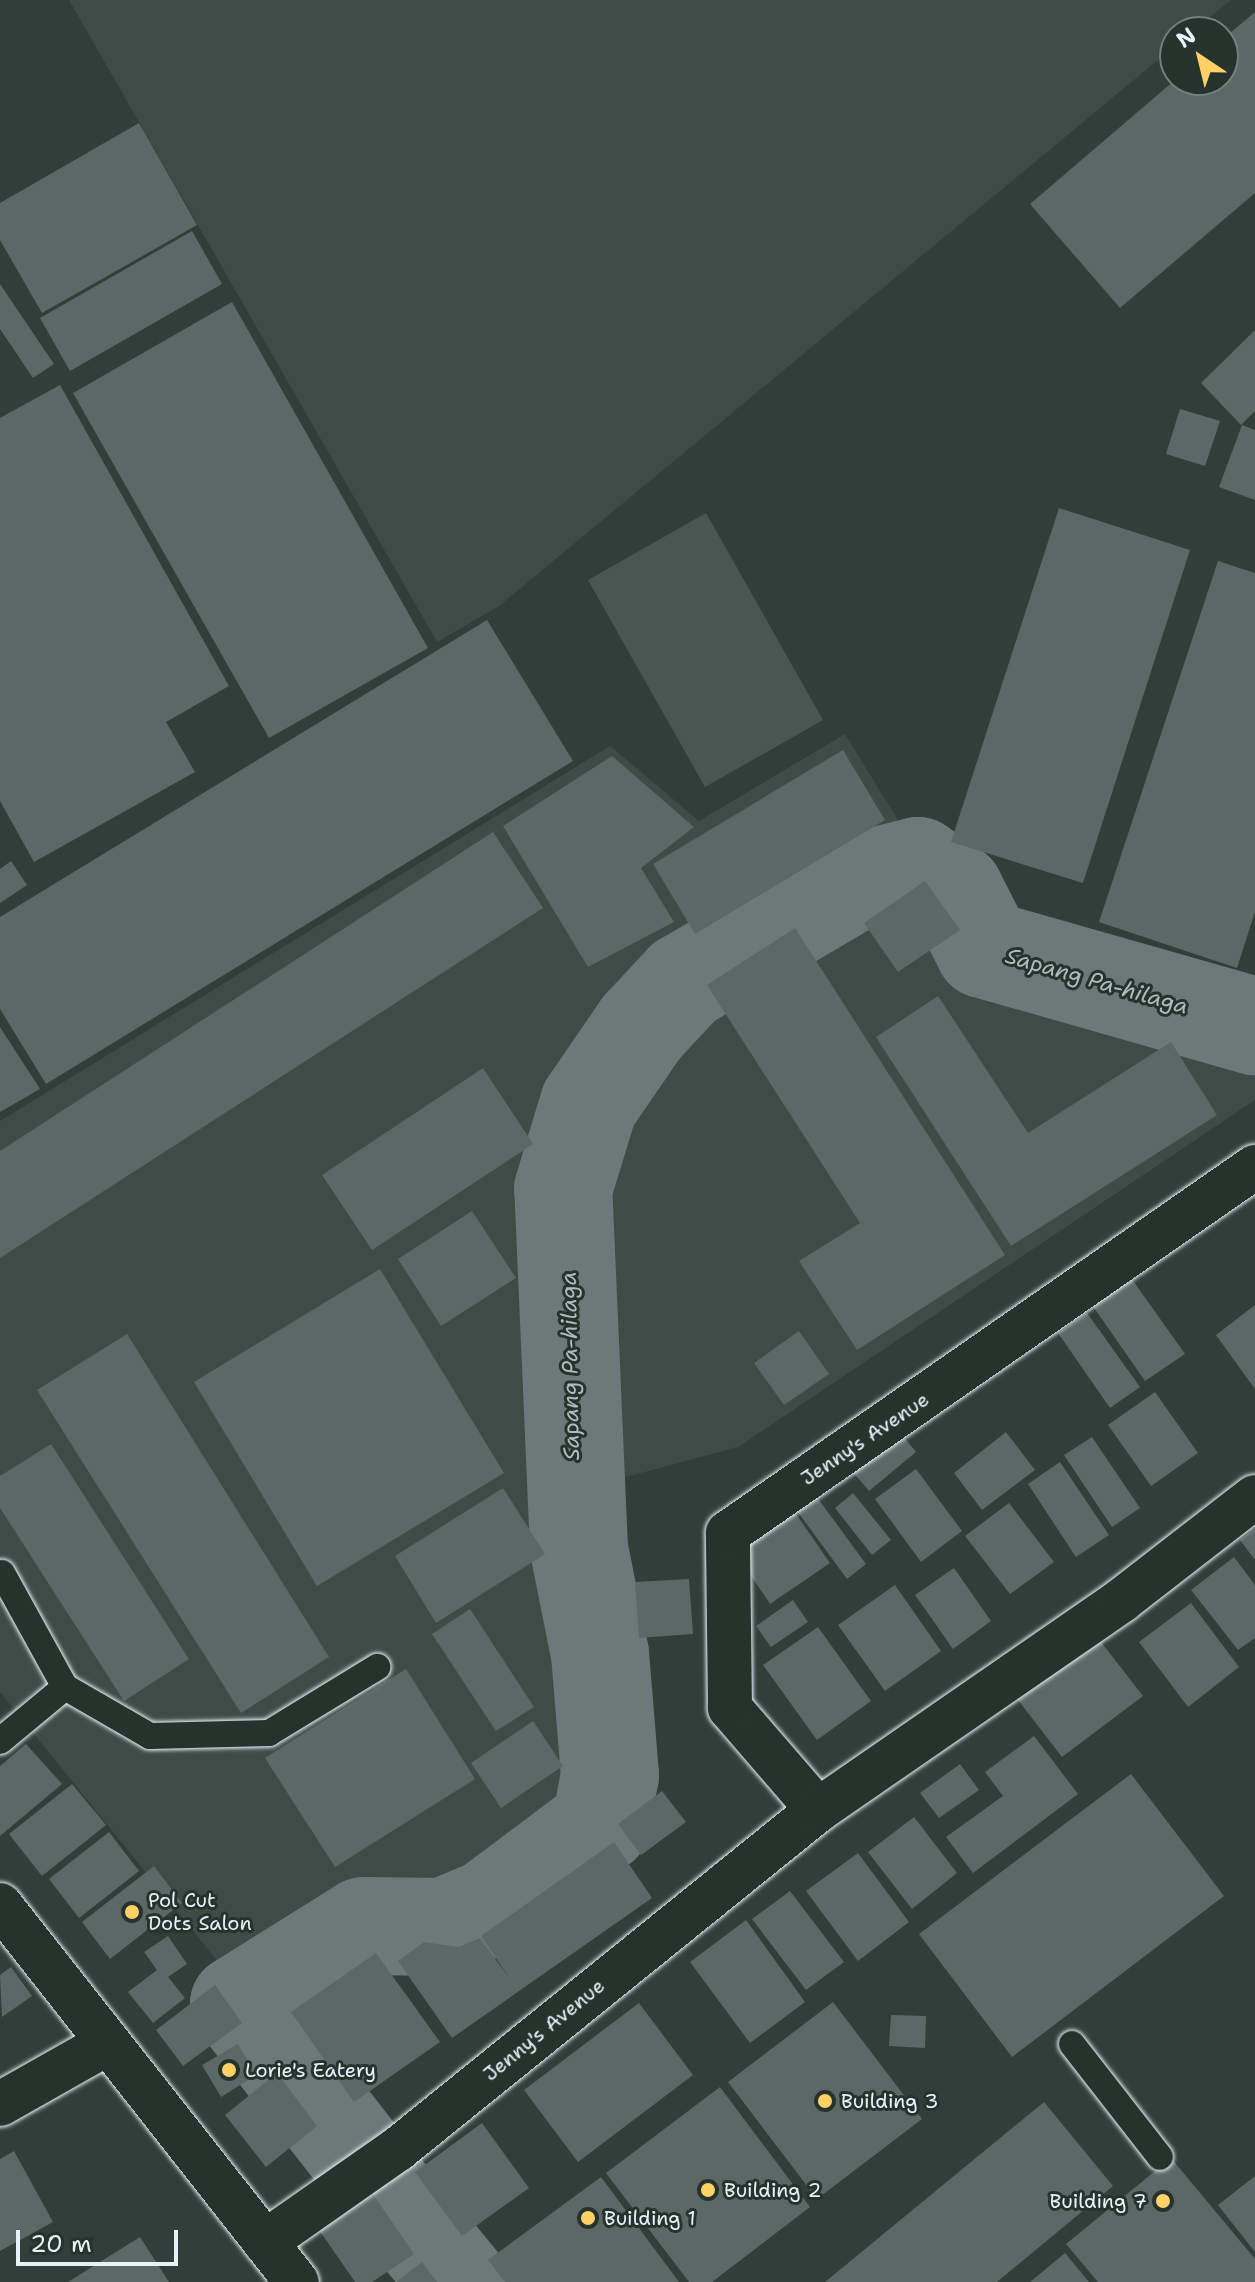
<!DOCTYPE html>
<html>
<head>
<meta charset="utf-8">
<style>
	body { margin:0 }
	#map { position:relative; width:1255px; height:2282px; overflow:hidden; background:#323e39; font-family:"Shantell Sans",sans-serif }
	div>[style] { position:absolute }
	.built>* { inset:0; background:#3f4b46 }
	.green>* { inset:0; background:#495651 }
	.river>* { height:98px; margin:-49px; padding:0 49px; transform-origin:49px; border-radius:49px; background:#6d7978 }
	.building>* { inset:0; background:#5c6865 }
	.roads { filter:drop-shadow(0 0 2px #e8f1f8) drop-shadow(0 0 2px #e8f1f8) }
	.service>* { height:26px; margin:-13px; padding:0 13px; transform-origin:13px; border-radius:13px; background:#26332d }
	.minor>* { height:44px; margin:-22px; padding:0 22px; transform-origin:22px; border-radius:22px; background:#26332d }
	.tertiary>* { height:44px; margin:-22px; padding:0 22px; transform-origin:22px; border-radius:22px; background:#26332d }
	.dots>* { width:22px; height:22px; translate:-50% -50%; box-sizing:border-box; border:4px solid #26332d; border-radius:50% }
	span { translate:-50% -50%; white-space:nowrap; text-align:center; line-height:1.15; -webkit-text-stroke:6px #26332d; paint-order:stroke }
	.street-label { font-size:20px; color:#e8f1f8 }
	.poi-label { font-size:20px; color:#e8f1f8 }
	.left { translate:0 -50%; text-align:left }
	.right { translate:-100% -50%; text-align:right }
	.water-label { font-size:22px; color:#b1bbbe; font-style:italic }
	.north { position:absolute; left:1159px; top:16px; width:80px; height:80px; box-sizing:border-box; background:#26332d; border:2px solid #747f7e; border-radius:50%; rotate:325deg; font-size:22px; font-weight:700; line-height:32px; text-align:center; color:#e8f1f8 }
	.north::after { content:''; display:block; margin:auto; width:28px; height:36px; background:#ffd166; clip-path:polygon(50% 0,100% 100%,50% 72%,0 100%) }
	.scale { position:absolute; left:16px; top:2230px; width:162px; height:36px; box-sizing:border-box; border:4px solid #e8f1f8; border-top:0; padding-left:10px; font-size:24px; line-height:28px; white-space:nowrap; color:#e8f1f8; -webkit-text-stroke:6px #26332d; paint-order:stroke }
</style>
</head>
<body>
<div id="map">
	<div class="built">
		<i style="clip-path:polygon(69px 0,1231px 0,1192px 32px,1175px 32px,1175px 46px,499px 606px,437px 642px)"></i>
		<i style="clip-path:polygon(845px 734px,982px 956px,1255px 1019px,1255px 1100px,738px 1447px,585px 1488px,635px 1758px,619px 1821px,482px 1933px,369px 1935px,261px 2015px,0 1692px,0 1121px,610px 746px,699px 821px)"></i>
	</div>
	<div class="green">
		<i style="clip-path:polygon(706px 513px,823px 720px,705px 787px,588px 580px)"></i>
	</div>
	<div class="river">
		<i style="left:361px;top:2160px;width:198px;rotate:-128deg"></i>
		<i style="left:239px;top:2004px;width:147px;rotate:-32deg"></i>
		<i style="left:364px;top:1926px;width:80px;rotate:0.7deg"></i>
		<i style="left:444px;top:1927px;width:49px;rotate:-22.9deg"></i>
		<i style="left:489px;top:1908px;width:140px;rotate:-36.9deg"></i>
		<i style="left:601px;top:1824px;width:50px;rotate:-79.6deg"></i>
		<i style="left:610px;top:1775px;width:121px;rotate:-94.7deg"></i>
		<i style="left:600px;top:1654px;width:107px;rotate:-101.3deg"></i>
		<i style="left:579px;top:1549px;width:360px;rotate:-92.5deg"></i>
		<i style="left:563px;top:1189px;width:89px;rotate:-73deg"></i>
		<i style="left:589px;top:1104px;width:93px;rotate:-55.5deg"></i>
		<i style="left:642px;top:1027px;width:62px;rotate:-47deg"></i>
		<i style="left:684px;top:982px;width:197px;rotate:-30.5deg"></i>
		<i style="left:854px;top:882px;width:66px;rotate:-14deg"></i>
		<i style="left:918px;top:866px;width:45px;rotate:35.1deg"></i>
		<i style="left:955px;top:892px;width:64px;rotate:63deg"></i>
		<i style="left:984px;top:949px;width:282px;rotate:15.9deg"></i>
		<i style="left:375px;top:2180px;width:132px;rotate:50.5deg"></i>
	</div>
	<div class="building">
		<i style="clip-path:polygon(1255px 12px,1255px 193px,1120px 308px,1030px 204px,1175px 80px,1223px 80px,1223px 39px)"></i>
		<i style="clip-path:polygon(139px 123px,197px 225px,42px 313px,0 240px,0 203px)"></i>
		<i style="clip-path:polygon(192px 231px,222px 284px,70px 371px,40px 318px)"></i>
		<i style="clip-path:polygon(0 284px,54px 364px,33px 378px,0 329px)"></i>
		<i style="clip-path:polygon(232px 302px,428px 648px,269px 738px,73px 393px)"></i>
		<i style="clip-path:polygon(1255px 330px,1255px 411px,1241px 425px,1201px 383px)"></i>
		<i style="clip-path:polygon(60px 385px,229px 686px,166px 722px,195px 772px,34px 862px,0 801px,0 418px)"></i>
		<i style="clip-path:polygon(1180px 409px,1220px 421px,1205px 466px,1166px 454px)"></i>
		<i style="clip-path:polygon(1242px 425px,1255px 430px,1255px 500px,1219px 487px)"></i>
		<i style="clip-path:polygon(1059px 508px,1190px 550px,1083px 883px,951px 842px)"></i>
		<i style="clip-path:polygon(1218px 561px,1255px 573px,1255px 912px,1237px 968px,1099px 922px)"></i>
		<i style="clip-path:polygon(487px 620px,573px 761px,46px 1084px,0 1009px,0 917px)"></i>
		<i style="clip-path:polygon(843px 750px,885px 820px,695px 934px,653px 864px)"></i>
		<i style="clip-path:polygon(612px 756px,694px 827px,641px 868px,674px 922px,588px 967px,503px 826px)"></i>
		<i style="clip-path:polygon(493px 832px,543px 908px,0 1258px,0 1151px)"></i>
		<i style="clip-path:polygon(11px 861px,27px 885px,0 903px,0 869px)"></i>
		<i style="clip-path:polygon(925px 881px,960px 930px,898px 972px,864px 923px)"></i>
		<i style="clip-path:polygon(795px 928px,1005px 1255px,857px 1350px,799px 1261px,860px 1223px,707px 985px)"></i>
		<i style="clip-path:polygon(938px 996px,1028px 1133px,1171px 1042px,1217px 1115px,1011px 1246px,876px 1037px)"></i>
		<i style="clip-path:polygon(0 1027px,40px 1089px,0 1112px)"></i>
		<i style="clip-path:polygon(483px 1068px,533px 1144px,372px 1250px,322px 1175px)"></i>
		<i style="clip-path:polygon(472px 1211px,516px 1278px,441px 1326px,398px 1259px)"></i>
		<i style="clip-path:polygon(380px 1269px,504px 1473px,317px 1586px,194px 1382px)"></i>
		<i style="clip-path:polygon(1129px 1275px,1185px 1354px,1145px 1381px,1090px 1302px)"></i>
		<i style="clip-path:polygon(1255px 1305px,1255px 1389px,1216px 1335px)"></i>
		<i style="clip-path:polygon(1087px 1313px,1140px 1387px,1110px 1408px,1058px 1333px)"></i>
		<i style="clip-path:polygon(799px 1331px,829px 1374px,784px 1405px,754px 1363px)"></i>
		<i style="clip-path:polygon(127px 1334px,329px 1657px,241px 1713px,37px 1390px)"></i>
		<i style="clip-path:polygon(1155px 1392px,1198px 1453px,1151px 1486px,1108px 1425px)"></i>
		<i style="clip-path:polygon(899px 1431px,916px 1452px,869px 1491px,852px 1471px)"></i>
		<i style="clip-path:polygon(1006px 1432px,1035px 1470px,982px 1510px,954px 1473px)"></i>
		<i style="clip-path:polygon(1092px 1437px,1140px 1508px,1112px 1527px,1064px 1455px)"></i>
		<i style="clip-path:polygon(51px 1444px,189px 1659px,124px 1701px,0 1508px,0 1476px)"></i>
		<i style="clip-path:polygon(1060px 1462px,1109px 1535px,1076px 1557px,1028px 1484px)"></i>
		<i style="clip-path:polygon(916px 1469px,962px 1531px,921px 1562px,875px 1499px)"></i>
		<i style="clip-path:polygon(808px 1485px,866px 1564px,847px 1579px,789px 1500px)"></i>
		<i style="clip-path:polygon(503px 1488px,545px 1554px,436px 1623px,395px 1556px)"></i>
		<i style="clip-path:polygon(853px 1493px,891px 1540px,872px 1555px,835px 1508px)"></i>
		<i style="clip-path:polygon(1009px 1503px,1054px 1562px,1010px 1594px,965px 1536px)"></i>
		<i style="clip-path:polygon(794px 1511px,830px 1563px,770px 1604px,735px 1552px)"></i>
		<i style="clip-path:polygon(1255px 1529px,1255px 1560px,1240px 1540px)"></i>
		<i style="clip-path:polygon(1234px 1557px,1255px 1585px,1255px 1638px,1238px 1650px,1191px 1590px)"></i>
		<i style="clip-path:polygon(954px 1568px,991px 1621px,953px 1649px,915px 1595px)"></i>
		<i style="clip-path:polygon(689px 1579px,693px 1634px,639px 1638px,635px 1582px)"></i>
		<i style="clip-path:polygon(895px 1585px,941px 1651px,885px 1691px,838px 1625px)"></i>
		<i style="clip-path:polygon(793px 1600px,808px 1622px,771px 1647px,756px 1626px)"></i>
		<i style="clip-path:polygon(1191px 1603px,1239px 1667px,1188px 1707px,1139px 1642px)"></i>
		<i style="clip-path:polygon(470px 1609px,534px 1707px,496px 1731px,432px 1634px)"></i>
		<i style="clip-path:polygon(818px 1627px,871px 1701px,817px 1740px,763px 1665px)"></i>
		<i style="clip-path:polygon(1094px 1633px,1143px 1696px,1062px 1757px,1014px 1695px)"></i>
		<i style="clip-path:polygon(406px 1669px,475px 1779px,335px 1867px,265px 1758px)"></i>
		<i style="clip-path:polygon(533px 1721px,563px 1766px,501px 1808px,471px 1763px)"></i>
		<i style="clip-path:polygon(1034px 1736px,1078px 1794px,973px 1873px,946px 1837px,1003px 1796px,985px 1772px)"></i>
		<i style="clip-path:polygon(26px 1744px,62px 1784px,0 1836px,0 1766px)"></i>
		<i style="clip-path:polygon(960px 1764px,979px 1790px,939px 1818px,920px 1793px)"></i>
		<i style="clip-path:polygon(1131px 1774px,1224px 1896px,1012px 2057px,919px 1934px)"></i>
		<i style="clip-path:polygon(72px 1784px,106px 1825px,42px 1876px,9px 1834px)"></i>
		<i style="clip-path:polygon(662px 1791px,686px 1822px,641px 1855px,618px 1824px)"></i>
		<i style="clip-path:polygon(914px 1817px,957px 1873px,912px 1909px,868px 1852px)"></i>
		<i style="clip-path:polygon(109px 1832px,139px 1871px,79px 1918px,49px 1879px)"></i>
		<i style="clip-path:polygon(614px 1842px,652px 1898px,452px 2038px,398px 1961px,424px 1942px,459px 1947px,480px 1938px,510px 1979px,481px 1936px)"></i>
		<i style="clip-path:polygon(858px 1853px,909px 1922px,858px 1961px,806px 1891px)"></i>
		<i style="clip-path:polygon(154px 1866px,182px 1903px,110px 1959px,82px 1922px)"></i>
		<i style="clip-path:polygon(790px 1891px,844px 1962px,806px 1990px,752px 1919px)"></i>
		<i style="clip-path:polygon(746px 1920px,805px 2002px,750px 2043px,690px 1962px)"></i>
		<i style="clip-path:polygon(168px 1936px,187px 1964px,168px 1977px,185px 1998px,153px 2023px,128px 1992px,157px 1970px,144px 1952px)"></i>
		<i style="clip-path:polygon(376px 1953px,440px 2042px,354px 2102px,291px 2012px)"></i>
		<i style="clip-path:polygon(11px 1967px,32px 1996px,2px 2017px,0 1975px)"></i>
		<i style="clip-path:polygon(215px 1985px,242px 2023px,183px 2066px,156px 2030px)"></i>
		<i style="clip-path:polygon(833px 2002px,922px 2119px,817px 2199px,728px 2082px)"></i>
		<i style="clip-path:polygon(639px 2003px,693px 2075px,578px 2162px,524px 2090px)"></i>
		<i style="clip-path:polygon(891px 2015px,926px 2016px,925px 2048px,889px 2046px)"></i>
		<i style="clip-path:polygon(238px 2044px,256px 2075px,221px 2097px,202px 2065px)"></i>
		<i style="clip-path:polygon(277px 2073px,317px 2126px,266px 2167px,225px 2115px)"></i>
		<i style="clip-path:polygon(720px 2087px,810px 2207px,712px 2282px,689px 2282px,606px 2173px)"></i>
		<i style="clip-path:polygon(1044px 2102px,1113px 2186px,997px 2282px,825px 2282px)"></i>
		<i style="clip-path:polygon(482px 2123px,529px 2188px,462px 2236px,415px 2172px)"></i>
		<i style="clip-path:polygon(14px 2151px,53px 2222px,0 2251px,0 2159px)"></i>
		<i style="clip-path:polygon(1171px 2158px,1255px 2259px,1255px 2282px,1098px 2282px,1066px 2244px)"></i>
		<i style="clip-path:polygon(1255px 2176px,1255px 2252px,1218px 2205px)"></i>
		<i style="clip-path:polygon(601px 2177px,679px 2282px,505px 2282px,488px 2260px)"></i>
		<i style="clip-path:polygon(370px 2190px,414px 2254px,372px 2282px,355px 2282px,317px 2227px)"></i>
		<i style="clip-path:polygon(140px 2237px,169px 2282px,68px 2282px)"></i>
		<i style="clip-path:polygon(1065px 2253px,1089px 2282px,1030px 2282px)"></i>
		<i style="clip-path:polygon(422px 2262px,437px 2282px,396px 2282px)"></i>
	</div>
	<div class="roads">
		<div class="service">
			<i style="left:2px;top:1573px;width:130px;rotate:61.1deg"></i>
			<i style="left:65px;top:1687px;width:98px;rotate:30deg"></i>
			<i style="left:150px;top:1736px;width:119px;rotate:-1.4deg"></i>
			<i style="left:269px;top:1733px;width:127px;rotate:-31.4deg"></i>
			<i style="left:0;top:1741px;width:85px;rotate:-39.7deg"></i>
			<i style="left:1072px;top:2044px;width:143px;rotate:52.1deg"></i>
		</div>
		<div class="minor">
			<i style="left:818px;top:1810px;width:135px;rotate:-130.8deg"></i>
			<i style="left:730px;top:1708px;width:175px;rotate:-90.7deg"></i>
			<i style="left:728px;top:1533px;width:642px;rotate:-34.78deg"></i>
			<i style="left:0;top:2104px;width:124px;rotate:-29.5deg"></i>
			<i style="left:265px;top:2242px;width:162px;rotate:-35deg"></i>
			<i style="left:398px;top:2149px;width:540px;rotate:-38.91deg"></i>
			<i style="left:818px;top:1810px;width:369px;rotate:-34.6deg"></i>
			<i style="left:1122px;top:1600px;width:168px;rotate:-37.8deg"></i>
		</div>
		<div class="tertiary">
			<i style="left:0;top:1905px;width:480px;rotate:51.8deg"></i>
		</div>
	</div>
	<div class="dots">
		<i style="left:132px;top:1912px;background:#ffd166"></i>
		<i style="left:229px;top:2070px;background:#ffd166"></i>
		<i style="left:825px;top:2101px;background:#ffd166"></i>
		<i style="left:708px;top:2190px;background:#ffd166"></i>
		<i style="left:1163px;top:2201px;background:#ffd166"></i>
		<i style="left:588px;top:2218px;background:#ffd166"></i>
	</div>
	<div class="street-label">
		<span style="left:865px;top:1439px;rotate:-34deg">Jenny's Avenue</span>
		<span style="left:544px;top:2030px;rotate:-39deg">Jenny's Avenue</span>
	</div>
	<div class="poi-label">
		<span class="left" style="left:148px;top:1912px">Pol Cut<br>Dots Salon</span>
		<span class="left" style="left:245px;top:2070px">Lorie's Eatery</span>
		<span class="left" style="left:841px;top:2101px">Building 3</span>
		<span class="left" style="left:724px;top:2190px">Building 2</span>
		<span class="right" style="left:1147px;top:2201px">Building 7</span>
		<span class="left" style="left:604px;top:2218px">Building 1</span>
	</div>
	<div class="water-label">
		<span style="left:1097px;top:981px;rotate:16deg">Sapang Pa-hilaga</span>
		<span style="left:570px;top:1366px;rotate:-91deg">Sapang Pa-hilaga</span>
	</div>
	<div class="north">N</div>
	<div class="scale">20 m</div>
</div>
</body>
</html>
